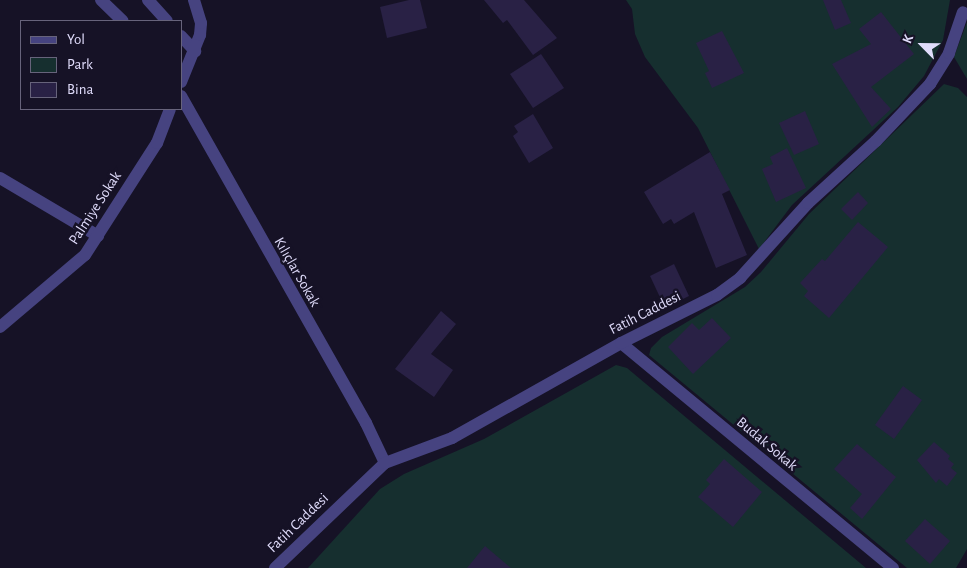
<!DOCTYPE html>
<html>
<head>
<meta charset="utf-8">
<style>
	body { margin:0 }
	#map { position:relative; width:967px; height:568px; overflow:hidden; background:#161226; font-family:"Alegreya Sans",sans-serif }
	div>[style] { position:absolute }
	.green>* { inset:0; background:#162f2f }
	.building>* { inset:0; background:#292145 }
	.minor>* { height:12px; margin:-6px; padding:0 6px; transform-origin:6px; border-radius:6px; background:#464380 }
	span { translate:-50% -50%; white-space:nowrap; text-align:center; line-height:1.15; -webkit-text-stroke:5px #161226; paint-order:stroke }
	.street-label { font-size:15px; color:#e0dcfb }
	.legend { position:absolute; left:20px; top:20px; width:162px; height:90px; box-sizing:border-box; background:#161226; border:1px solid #67637b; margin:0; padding:6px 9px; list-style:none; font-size:15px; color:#e0dcfb }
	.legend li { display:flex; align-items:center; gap:10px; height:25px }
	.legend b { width:25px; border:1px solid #67637b }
	.north { position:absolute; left:897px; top:20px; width:50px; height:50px; -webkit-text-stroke:4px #161226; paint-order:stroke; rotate:293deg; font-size:14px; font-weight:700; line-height:20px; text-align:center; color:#e0dcfb }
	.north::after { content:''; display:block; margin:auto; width:18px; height:22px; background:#e0dcfb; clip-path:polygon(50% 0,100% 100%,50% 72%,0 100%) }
</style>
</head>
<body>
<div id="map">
	<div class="green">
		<i style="clip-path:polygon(626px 0,950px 0,943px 40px,924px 76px,898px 107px,792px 205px,759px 249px,698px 128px,645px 57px,635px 34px,632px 9px)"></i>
		<i style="clip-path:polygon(967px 22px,967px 79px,954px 57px)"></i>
		<i style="clip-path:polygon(944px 84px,958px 88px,967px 97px,967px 549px,956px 568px,907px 568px,649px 355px,651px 348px,662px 337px,745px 287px,761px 272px,809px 214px)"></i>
		<i style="clip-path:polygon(616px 365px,627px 368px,866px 568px,308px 568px,380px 489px,404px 474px,484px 439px)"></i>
	</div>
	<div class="building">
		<i style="clip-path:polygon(409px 0,420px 0,427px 28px,387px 38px,380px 7px)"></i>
		<i style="clip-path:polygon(484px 0,524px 0,557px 38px,533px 55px,507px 20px,503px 23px)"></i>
		<i style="clip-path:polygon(823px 0,841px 0,851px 23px,835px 30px)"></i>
		<i style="clip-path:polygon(881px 12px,914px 54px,871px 87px,891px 109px,872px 127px,832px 64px,871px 44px,859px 29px)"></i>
		<i style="clip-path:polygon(722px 31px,744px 73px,712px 88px,705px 73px,709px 71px,696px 43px)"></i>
		<i style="clip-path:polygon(541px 54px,564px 88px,533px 108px,510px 74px)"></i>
		<i style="clip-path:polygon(805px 111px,819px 144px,794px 155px,779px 123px)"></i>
		<i style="clip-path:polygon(533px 114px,553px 148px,529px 163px,513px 136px,518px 132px,514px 126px)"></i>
		<i style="clip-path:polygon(787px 148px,806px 188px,776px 202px,762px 169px,773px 164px,770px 157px)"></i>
		<i style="clip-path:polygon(710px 152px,730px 190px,722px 194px,747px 255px,716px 268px,694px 212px,674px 224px,671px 219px,663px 224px,644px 192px)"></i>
		<i style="clip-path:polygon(858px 192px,868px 203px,852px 220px,841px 209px)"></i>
		<i style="clip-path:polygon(858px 222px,888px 247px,829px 318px,804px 296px,808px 291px,800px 283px,822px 259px,825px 261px)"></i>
		<i style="clip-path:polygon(674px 264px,689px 296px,665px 308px,650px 276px)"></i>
		<i style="clip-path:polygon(441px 311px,456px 324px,431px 354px,453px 370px,434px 397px,395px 369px)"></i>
		<i style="clip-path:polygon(712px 318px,731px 338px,693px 374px,668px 347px,692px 323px,699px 330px)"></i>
		<i style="clip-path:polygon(903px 386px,922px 400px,894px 439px,875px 425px)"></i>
		<i style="clip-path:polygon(934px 442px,950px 456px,948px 459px,954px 464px,951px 468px,957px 473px,947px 486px,939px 479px,936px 483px,917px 460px)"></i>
		<i style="clip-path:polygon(857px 444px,896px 477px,862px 519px,850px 508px,862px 494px,834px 469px)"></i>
		<i style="clip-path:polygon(724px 459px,762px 492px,733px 527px,698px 497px,710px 484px,706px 480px)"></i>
		<i style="clip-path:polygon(925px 519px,950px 541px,930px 564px,905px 541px)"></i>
		<i style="clip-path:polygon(485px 546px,511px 568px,467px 568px)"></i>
	</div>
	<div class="minor">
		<i style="left:101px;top:0;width:30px;rotate:44deg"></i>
		<i style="left:148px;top:0;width:28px;rotate:48deg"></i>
		<i style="left:181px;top:36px;width:21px;rotate:47deg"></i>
		<i style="left:181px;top:82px;width:51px;rotate:-68deg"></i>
		<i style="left:200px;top:35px;width:12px;rotate:-85deg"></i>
		<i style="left:201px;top:23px;width:24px;rotate:-107deg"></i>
		<i style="left:181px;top:96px;width:376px;rotate:60.5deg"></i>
		<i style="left:366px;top:423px;width:44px;rotate:64.6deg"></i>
		<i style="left:0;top:178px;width:114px;rotate:30.6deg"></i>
		<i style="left:0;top:327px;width:111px;rotate:-40.3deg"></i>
		<i style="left:85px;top:255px;width:133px;rotate:-57.3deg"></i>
		<i style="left:157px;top:143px;width:36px;rotate:-69deg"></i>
		<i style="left:621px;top:343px;width:353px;rotate:39.6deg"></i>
		<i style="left:275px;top:568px;width:152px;rotate:-43.7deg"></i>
		<i style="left:385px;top:463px;width:72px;rotate:-20.5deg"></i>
		<i style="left:452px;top:438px;width:194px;rotate:-29.3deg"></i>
		<i style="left:621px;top:343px;width:107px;rotate:-26.6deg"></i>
		<i style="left:717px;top:295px;width:29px;rotate:-36deg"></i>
		<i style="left:740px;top:278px;width:101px;rotate:-47.8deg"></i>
		<i style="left:808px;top:203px;width:92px;rotate:-42.4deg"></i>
		<i style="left:876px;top:141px;width:79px;rotate:-46.5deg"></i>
		<i style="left:930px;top:84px;width:36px;rotate:-58deg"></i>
		<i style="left:949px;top:53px;width:43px;rotate:-71.1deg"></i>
	</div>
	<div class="street-label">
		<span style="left:95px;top:208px;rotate:-57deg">Palmiye Sokak</span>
		<span style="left:297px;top:272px;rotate:60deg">Kılıçlar Sokak</span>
		<span style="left:645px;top:313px;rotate:-27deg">Fatih Caddesi</span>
		<span style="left:767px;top:444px;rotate:40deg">Budak Sokak</span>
		<span style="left:298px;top:523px;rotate:-44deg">Fatih Caddesi</span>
	</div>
	<ul class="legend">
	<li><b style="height:6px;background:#464380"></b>Yol</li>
	<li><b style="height:14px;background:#162f2f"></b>Park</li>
	<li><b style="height:14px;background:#292145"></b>Bina</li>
	</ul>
	<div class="north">K</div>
</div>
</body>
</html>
